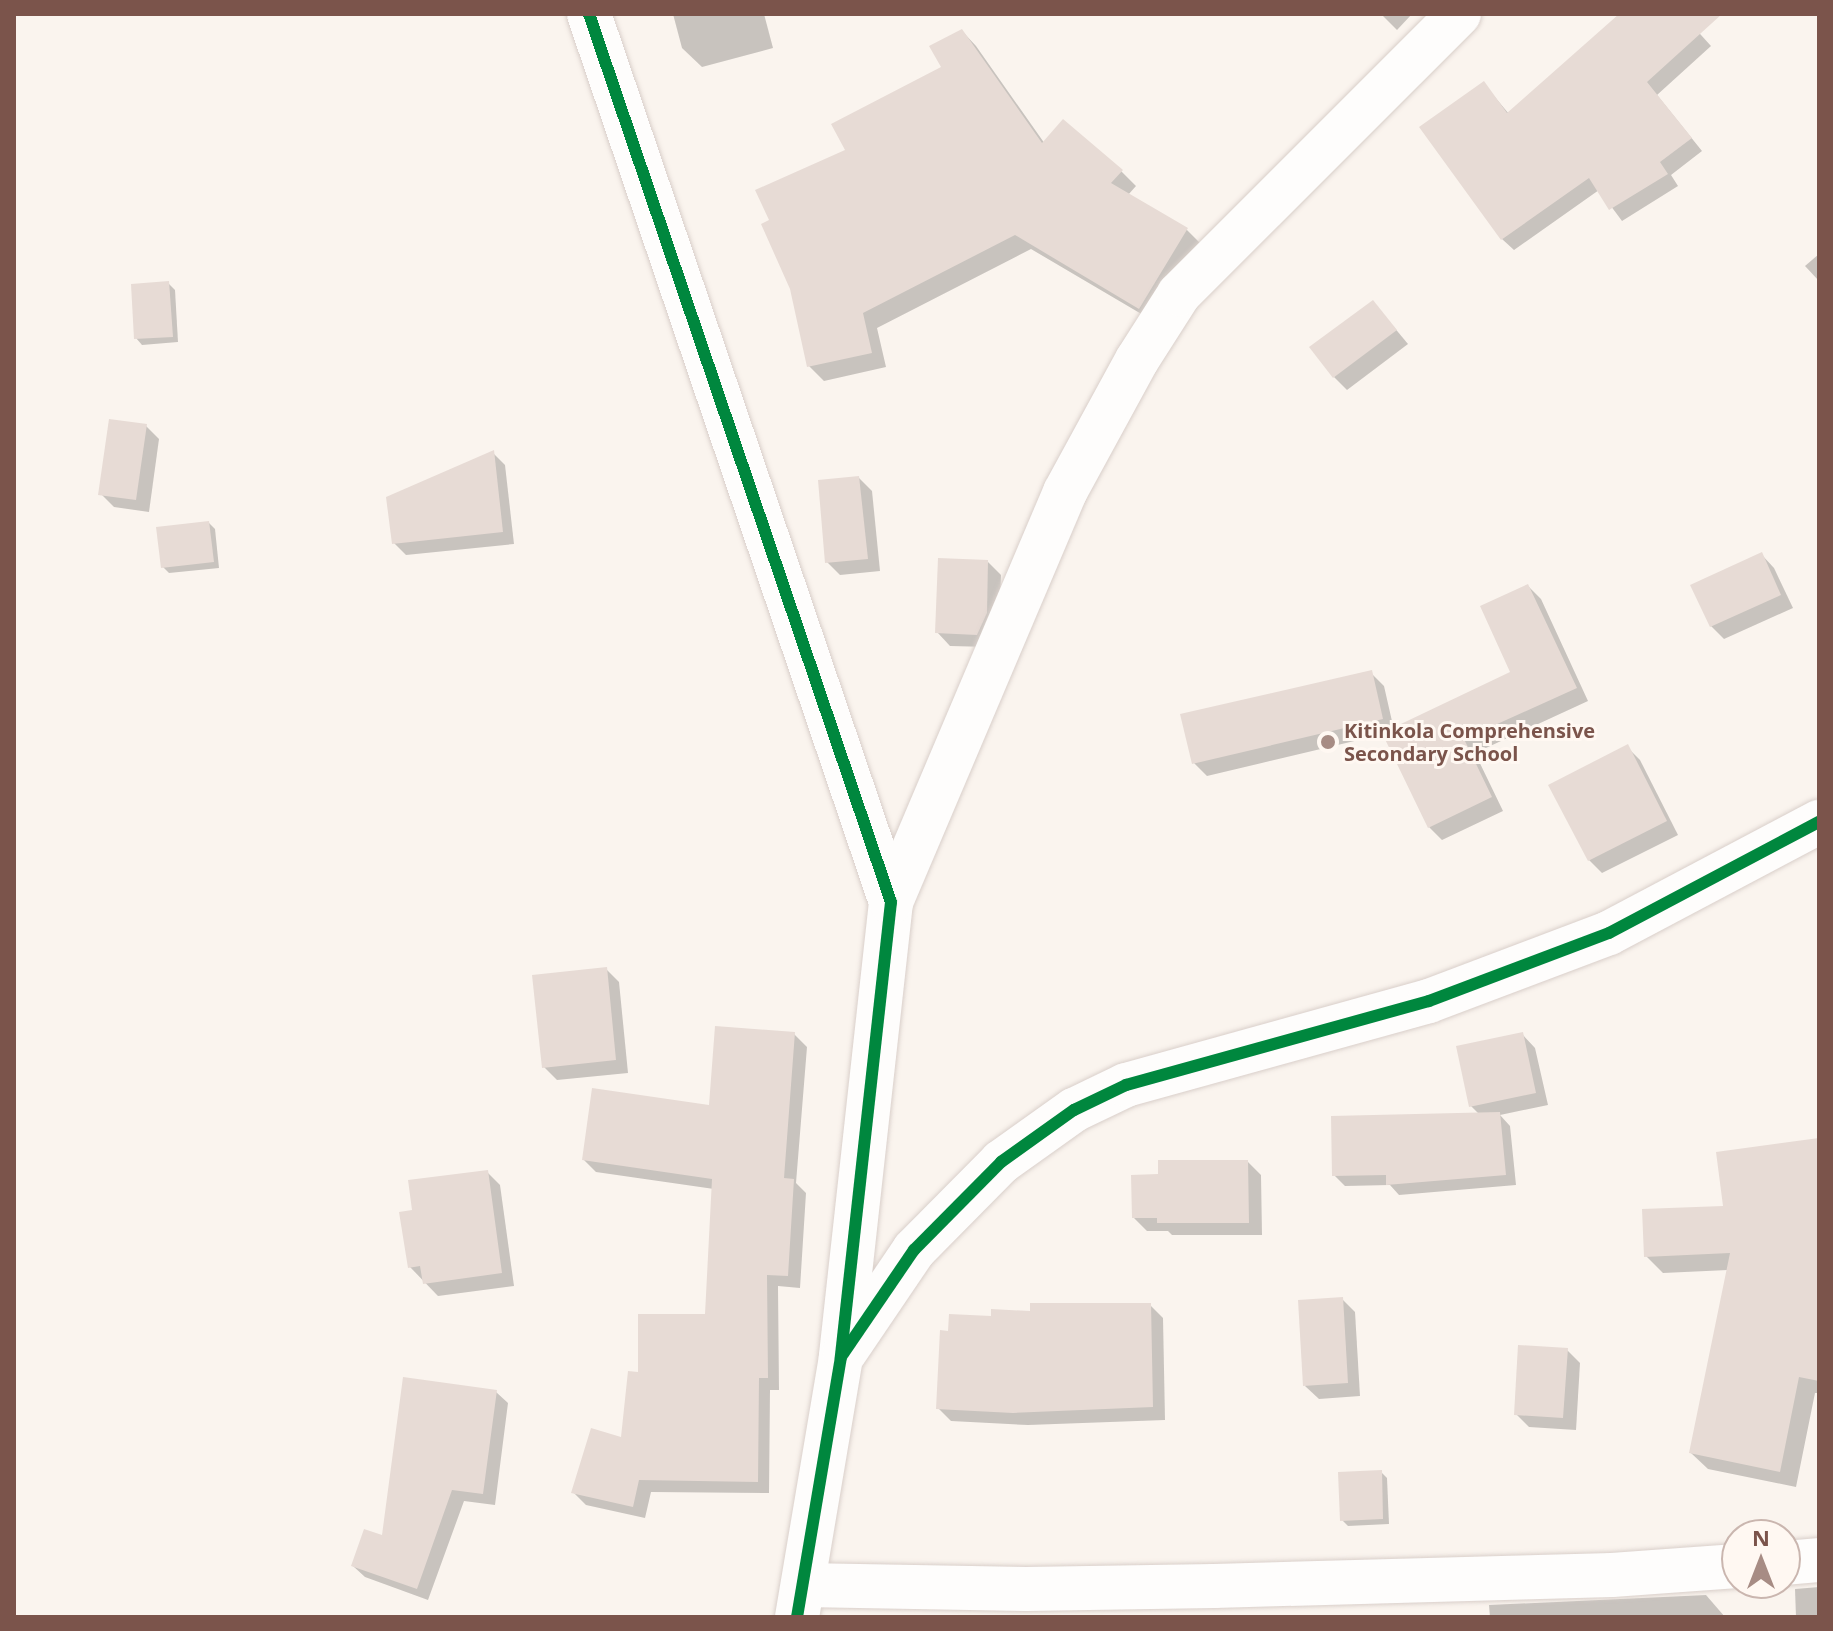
<!DOCTYPE html>
<html>
<head>
<meta charset="utf-8">
<style>
	body { margin:0 }
	#map { position:relative; width:1833px; height:1631px; overflow:hidden; background:#faf4ee; font-family:"Open Sans",sans-serif }
	div>[style] { position:absolute }
	.shadow>* { inset:0; background:#0003 }
	.building>* { inset:0; background:#e7dbd5 }
	.roads { filter:drop-shadow(0 0 2px #d9cfca) drop-shadow(0 0 2px #d9cfca) }
	.minor>* { height:44px; margin:-22px; padding:0 22px; transform-origin:22px; border-radius:22px; background:#fefdfc }
	.cycleway>* { height:12px; margin:-6px; padding:0 6px; transform-origin:6px; border-radius:6px; background:#00873e }
	.dots>* { width:22px; height:22px; translate:-50% -50%; box-sizing:border-box; border:4px solid #fff8f2; border-radius:50% }
	span { translate:-50% -50%; white-space:nowrap; text-align:center; line-height:1.15; -webkit-text-stroke:6px #fff8f2; paint-order:stroke }
	.poi-label { font-size:20px; color:#7b544b; font-weight:700 }
	.left { translate:0 -50%; text-align:left }
	.frame { position:absolute; inset:0; border:16px solid #7b544b; pointer-events:none }
	.north { position:absolute; left:1721px; top:1519px; width:80px; height:80px; box-sizing:border-box; background:#fff8f2; border:2px solid #cab6af; border-radius:50%; rotate:0deg; font-size:22px; font-weight:700; line-height:32px; text-align:center; color:#7b544b }
	.north::after { content:''; display:block; margin:auto; width:28px; height:36px; background:#a78c84; clip-path:polygon(50% 0,100% 100%,50% 72%,0 100%) }
</style>
</head>
<body>
<div id="map">
	<div class="shadow">
		<i style="clip-path:polygon(673px 14px,764px 14px,773px 48px,702px 67px,682px 48px)"></i>
		<i style="clip-path:polygon(1381px 14px,1412px 14px,1397px 30px)"></i>
		<i style="clip-path:polygon(1620px 14px,1682px 14px,1711px 46px,1657px 95px,1702px 151px,1671px 175px,1678px 186px,1622px 221px,1599px 190px,1514px 250px,1502px 239px,1484px 84px,1509px 114px)"></i>
		<i style="clip-path:polygon(962px 31px,976px 46px,1045px 144px,1121px 171px,1136px 186px,1128px 195px,1186px 229px,1201px 244px,1155px 322px,1031px 249px,877px 328px,886px 367px,824px 381px,809px 366px,848px 151px,943px 68px)"></i>
		<i style="clip-path:polygon(1819px 254px,1819px 281px,1805px 266px)"></i>
		<i style="clip-path:polygon(169px 284px,175px 290px,178px 342px,142px 345px,136px 338px)"></i>
		<i style="clip-path:polygon(1373px 302px,1408px 344px,1347px 390px,1334px 377px)"></i>
		<i style="clip-path:polygon(146px 426px,159px 439px,149px 512px,114px 507px,101px 494px)"></i>
		<i style="clip-path:polygon(493px 453px,505px 465px,514px 544px,406px 555px,394px 543px)"></i>
		<i style="clip-path:polygon(859px 478px,872px 491px,880px 571px,840px 575px,827px 562px)"></i>
		<i style="clip-path:polygon(209px 523px,215px 529px,219px 568px,169px 573px,163px 567px)"></i>
		<i style="clip-path:polygon(1761px 554px,1774px 568px,1793px 608px,1724px 639px,1711px 626px)"></i>
		<i style="clip-path:polygon(988px 562px,1001px 575px,999px 627px,990px 647px,950px 646px,937px 632px)"></i>
		<i style="clip-path:polygon(1528px 586px,1541px 599px,1588px 701px,1475px 753px,1503px 811px,1442px 840px,1429px 827px,1384px 734px,1207px 776px,1194px 763px,1371px 673px,1384px 686px,1394px 730px,1513px 673px)"></i>
		<i style="clip-path:polygon(1627px 747px,1640px 760px,1678px 835px,1602px 873px,1589px 860px)"></i>
		<i style="clip-path:polygon(606px 969px,619px 982px,628px 1073px,557px 1080px,544px 1067px)"></i>
		<i style="clip-path:polygon(794px 1034px,807px 1047px,796px 1183px,806px 1193px,800px 1288px,778px 1286px,779px 1390px,770px 1390px,769px 1493px,651px 1492px,645px 1518px,586px 1505px,574px 1493px,623px 1439px,640px 1374px,707px 1316px,714px 1189px,596px 1172px,584px 1160px,711px 1107px)"></i>
		<i style="clip-path:polygon(1522px 1034px,1535px 1048px,1548px 1105px,1500px 1115px,1510px 1126px,1516px 1185px,1399px 1195px,1390px 1185px,1345px 1186px,1334px 1175px,1480px 1115px,1471px 1106px)"></i>
		<i style="clip-path:polygon(1819px 1139px,1819px 1393px,1815px 1393px,1796px 1487px,1708px 1469px,1691px 1453px,1728px 1270px,1663px 1273px,1646px 1256px,1725px 1207px,1718px 1154px)"></i>
		<i style="clip-path:polygon(1248px 1162px,1261px 1175px,1262px 1235px,1172px 1235px,1168px 1231px,1147px 1231px,1134px 1218px,1160px 1176px)"></i>
		<i style="clip-path:polygon(487px 1172px,500px 1185px,514px 1286px,438px 1296px,410px 1267px,414px 1212px)"></i>
		<i style="clip-path:polygon(1342px 1299px,1355px 1312px,1360px 1396px,1319px 1399px,1305px 1386px)"></i>
		<i style="clip-path:polygon(1150px 1305px,1163px 1318px,1165px 1420px,1028px 1425px,951px 1421px,938px 1408px,950px 1333px,1032px 1313px)"></i>
		<i style="clip-path:polygon(1567px 1350px,1580px 1363px,1576px 1430px,1529px 1427px,1516px 1414px)"></i>
		<i style="clip-path:polygon(496px 1392px,508px 1403px,495px 1505px,464px 1501px,428px 1600px,365px 1577px,353px 1566px,384px 1538px)"></i>
		<i style="clip-path:polygon(1381px 1472px,1387px 1478px,1389px 1524px,1348px 1526px,1342px 1520px)"></i>
		<i style="clip-path:polygon(1819px 1587px,1819px 1617px,1796px 1617px,1795px 1589px)"></i>
		<i style="clip-path:polygon(1706px 1595px,1725px 1617px,1490px 1617px,1489px 1605px)"></i>
	</div>
	<div class="building">
		<i style="clip-path:polygon(1619px 14px,1722px 14px,1647px 82px,1692px 138px,1660px 162px,1668px 174px,1609px 210px,1589px 178px,1501px 240px,1419px 127px,1484px 81px,1507px 113px)"></i>
		<i style="clip-path:polygon(962px 29px,1042px 143px,1063px 119px,1123px 170px,1111px 183px,1188px 228px,1139px 309px,1015px 235px,863px 313px,872px 353px,807px 367px,790px 289px,761px 224px,769px 220px,755px 190px,845px 150px,831px 124px,941px 67px,929px 46px)"></i>
		<i style="clip-path:polygon(169px 281px,173px 337px,134px 339px,131px 284px)"></i>
		<i style="clip-path:polygon(1373px 300px,1397px 330px,1333px 378px,1309px 347px)"></i>
		<i style="clip-path:polygon(109px 419px,147px 424px,136px 500px,98px 495px)"></i>
		<i style="clip-path:polygon(494px 450px,503px 532px,392px 544px,386px 497px)"></i>
		<i style="clip-path:polygon(859px 476px,868px 559px,825px 563px,818px 480px)"></i>
		<i style="clip-path:polygon(209px 521px,214px 562px,161px 568px,156px 527px)"></i>
		<i style="clip-path:polygon(1762px 552px,1781px 595px,1710px 627px,1690px 585px)"></i>
		<i style="clip-path:polygon(938px 558px,988px 560px,987px 613px,977px 635px,935px 633px)"></i>
		<i style="clip-path:polygon(1528px 584px,1577px 688px,1464px 739px,1492px 797px,1428px 828px,1382px 733px,1510px 672px,1480px 606px)"></i>
		<i style="clip-path:polygon(1372px 670px,1383px 719px,1192px 764px,1180px 714px)"></i>
		<i style="clip-path:polygon(1628px 744px,1667px 821px,1588px 861px,1548px 785px)"></i>
		<i style="clip-path:polygon(607px 967px,616px 1060px,542px 1068px,532px 975px)"></i>
		<i style="clip-path:polygon(715px 1026px,795px 1032px,784px 1178px,794px 1179px,788px 1276px,767px 1275px,768px 1378px,759px 1378px,758px 1482px,639px 1480px,633px 1507px,571px 1493px,591px 1428px,621px 1437px,628px 1371px,638px 1372px,638px 1314px,705px 1314px,712px 1179px,582px 1160px,592px 1088px,709px 1105px)"></i>
		<i style="clip-path:polygon(1523px 1032px,1536px 1093px,1469px 1107px,1456px 1046px)"></i>
		<i style="clip-path:polygon(1500px 1112px,1506px 1175px,1386px 1185px,1386px 1175px,1332px 1176px,1331px 1116px)"></i>
		<i style="clip-path:polygon(1819px 1138px,1819px 1381px,1799px 1377px,1780px 1472px,1689px 1453px,1730px 1253px,1644px 1257px,1642px 1209px,1723px 1206px,1716px 1152px)"></i>
		<i style="clip-path:polygon(1158px 1160px,1248px 1160px,1249px 1223px,1157px 1223px,1157px 1218px,1132px 1218px,1131px 1175px,1158px 1174px)"></i>
		<i style="clip-path:polygon(488px 1170px,502px 1273px,423px 1284px,420px 1266px,408px 1268px,399px 1212px,412px 1210px,408px 1180px)"></i>
		<i style="clip-path:polygon(1343px 1297px,1348px 1383px,1303px 1386px,1298px 1300px)"></i>
		<i style="clip-path:polygon(1030px 1303px,1151px 1303px,1153px 1407px,1013px 1413px,936px 1409px,940px 1330px,948px 1331px,949px 1314px,991px 1316px,991px 1309px,1030px 1311px)"></i>
		<i style="clip-path:polygon(1518px 1345px,1568px 1348px,1563px 1418px,1514px 1415px)"></i>
		<i style="clip-path:polygon(403px 1377px,497px 1390px,483px 1494px,452px 1490px,417px 1589px,351px 1566px,364px 1529px,382px 1535px)"></i>
		<i style="clip-path:polygon(1382px 1470px,1383px 1519px,1340px 1521px,1338px 1472px)"></i>
	</div>
	<div class="roads">
		<div class="minor">
			<i style="left:589px;top:14px;width:938px;rotate:71.22deg"></i>
			<i style="left:891px;top:902px;width:458px;rotate:96.3deg"></i>
			<i style="left:841px;top:1357px;width:264px;rotate:99.6deg"></i>
			<i style="left:891px;top:902px;width:445px;rotate:-67deg"></i>
			<i style="left:1065px;top:492px;width:150px;rotate:-61.4deg"></i>
			<i style="left:1137px;top:360px;width:78px;rotate:-57.5deg"></i>
			<i style="left:1179px;top:294px;width:396px;rotate:-45deg"></i>
			<i style="left:845px;top:1352px;width:123px;rotate:-55.9deg"></i>
			<i style="left:914px;top:1250px;width:124px;rotate:-45.3deg"></i>
			<i style="left:1001px;top:1162px;width:90px;rotate:-35.5deg"></i>
			<i style="left:1074px;top:1110px;width:58px;rotate:-25.7deg"></i>
			<i style="left:1126px;top:1085px;width:314px;rotate:-15.5deg"></i>
			<i style="left:1429px;top:1001px;width:192px;rotate:-20.7deg"></i>
			<i style="left:1609px;top:933px;width:238px;rotate:-27.9deg"></i>
			<i style="left:1785px;top:1563px;width:34px;rotate:-5deg"></i>
			<i style="left:803px;top:1585px;width:223px;rotate:1deg"></i>
			<i style="left:1026px;top:1589px;width:188px;rotate:-0.9deg"></i>
			<i style="left:1214px;top:1586px;width:398px;rotate:-1.6deg"></i>
			<i style="left:1612px;top:1575px;width:125px;rotate:-4.1deg"></i>
		</div>
	</div>
	<div class="cycleway">
		<i style="left:589px;top:14px;width:938px;rotate:71.22deg"></i>
		<i style="left:891px;top:902px;width:458px;rotate:96.3deg"></i>
		<i style="left:841px;top:1357px;width:264px;rotate:99.6deg"></i>
		<i style="left:843px;top:1354px;width:126px;rotate:-55.7deg"></i>
		<i style="left:914px;top:1250px;width:124px;rotate:-45.3deg"></i>
		<i style="left:1001px;top:1162px;width:90px;rotate:-35.5deg"></i>
		<i style="left:1074px;top:1110px;width:58px;rotate:-25.7deg"></i>
		<i style="left:1126px;top:1085px;width:314px;rotate:-15.5deg"></i>
		<i style="left:1429px;top:1001px;width:192px;rotate:-20.7deg"></i>
		<i style="left:1609px;top:933px;width:238px;rotate:-27.9deg"></i>
	</div>
	<div class="dots">
		<i style="left:1328px;top:742px;background:#a78c84"></i>
	</div>
	<div class="poi-label">
		<span class="left" style="left:1344px;top:742px">Kitinkola Comprehensive<br>Secondary School</span>
	</div>
	<div class="frame"></div>
	<div class="north">N</div>
</div>
</body>
</html>
